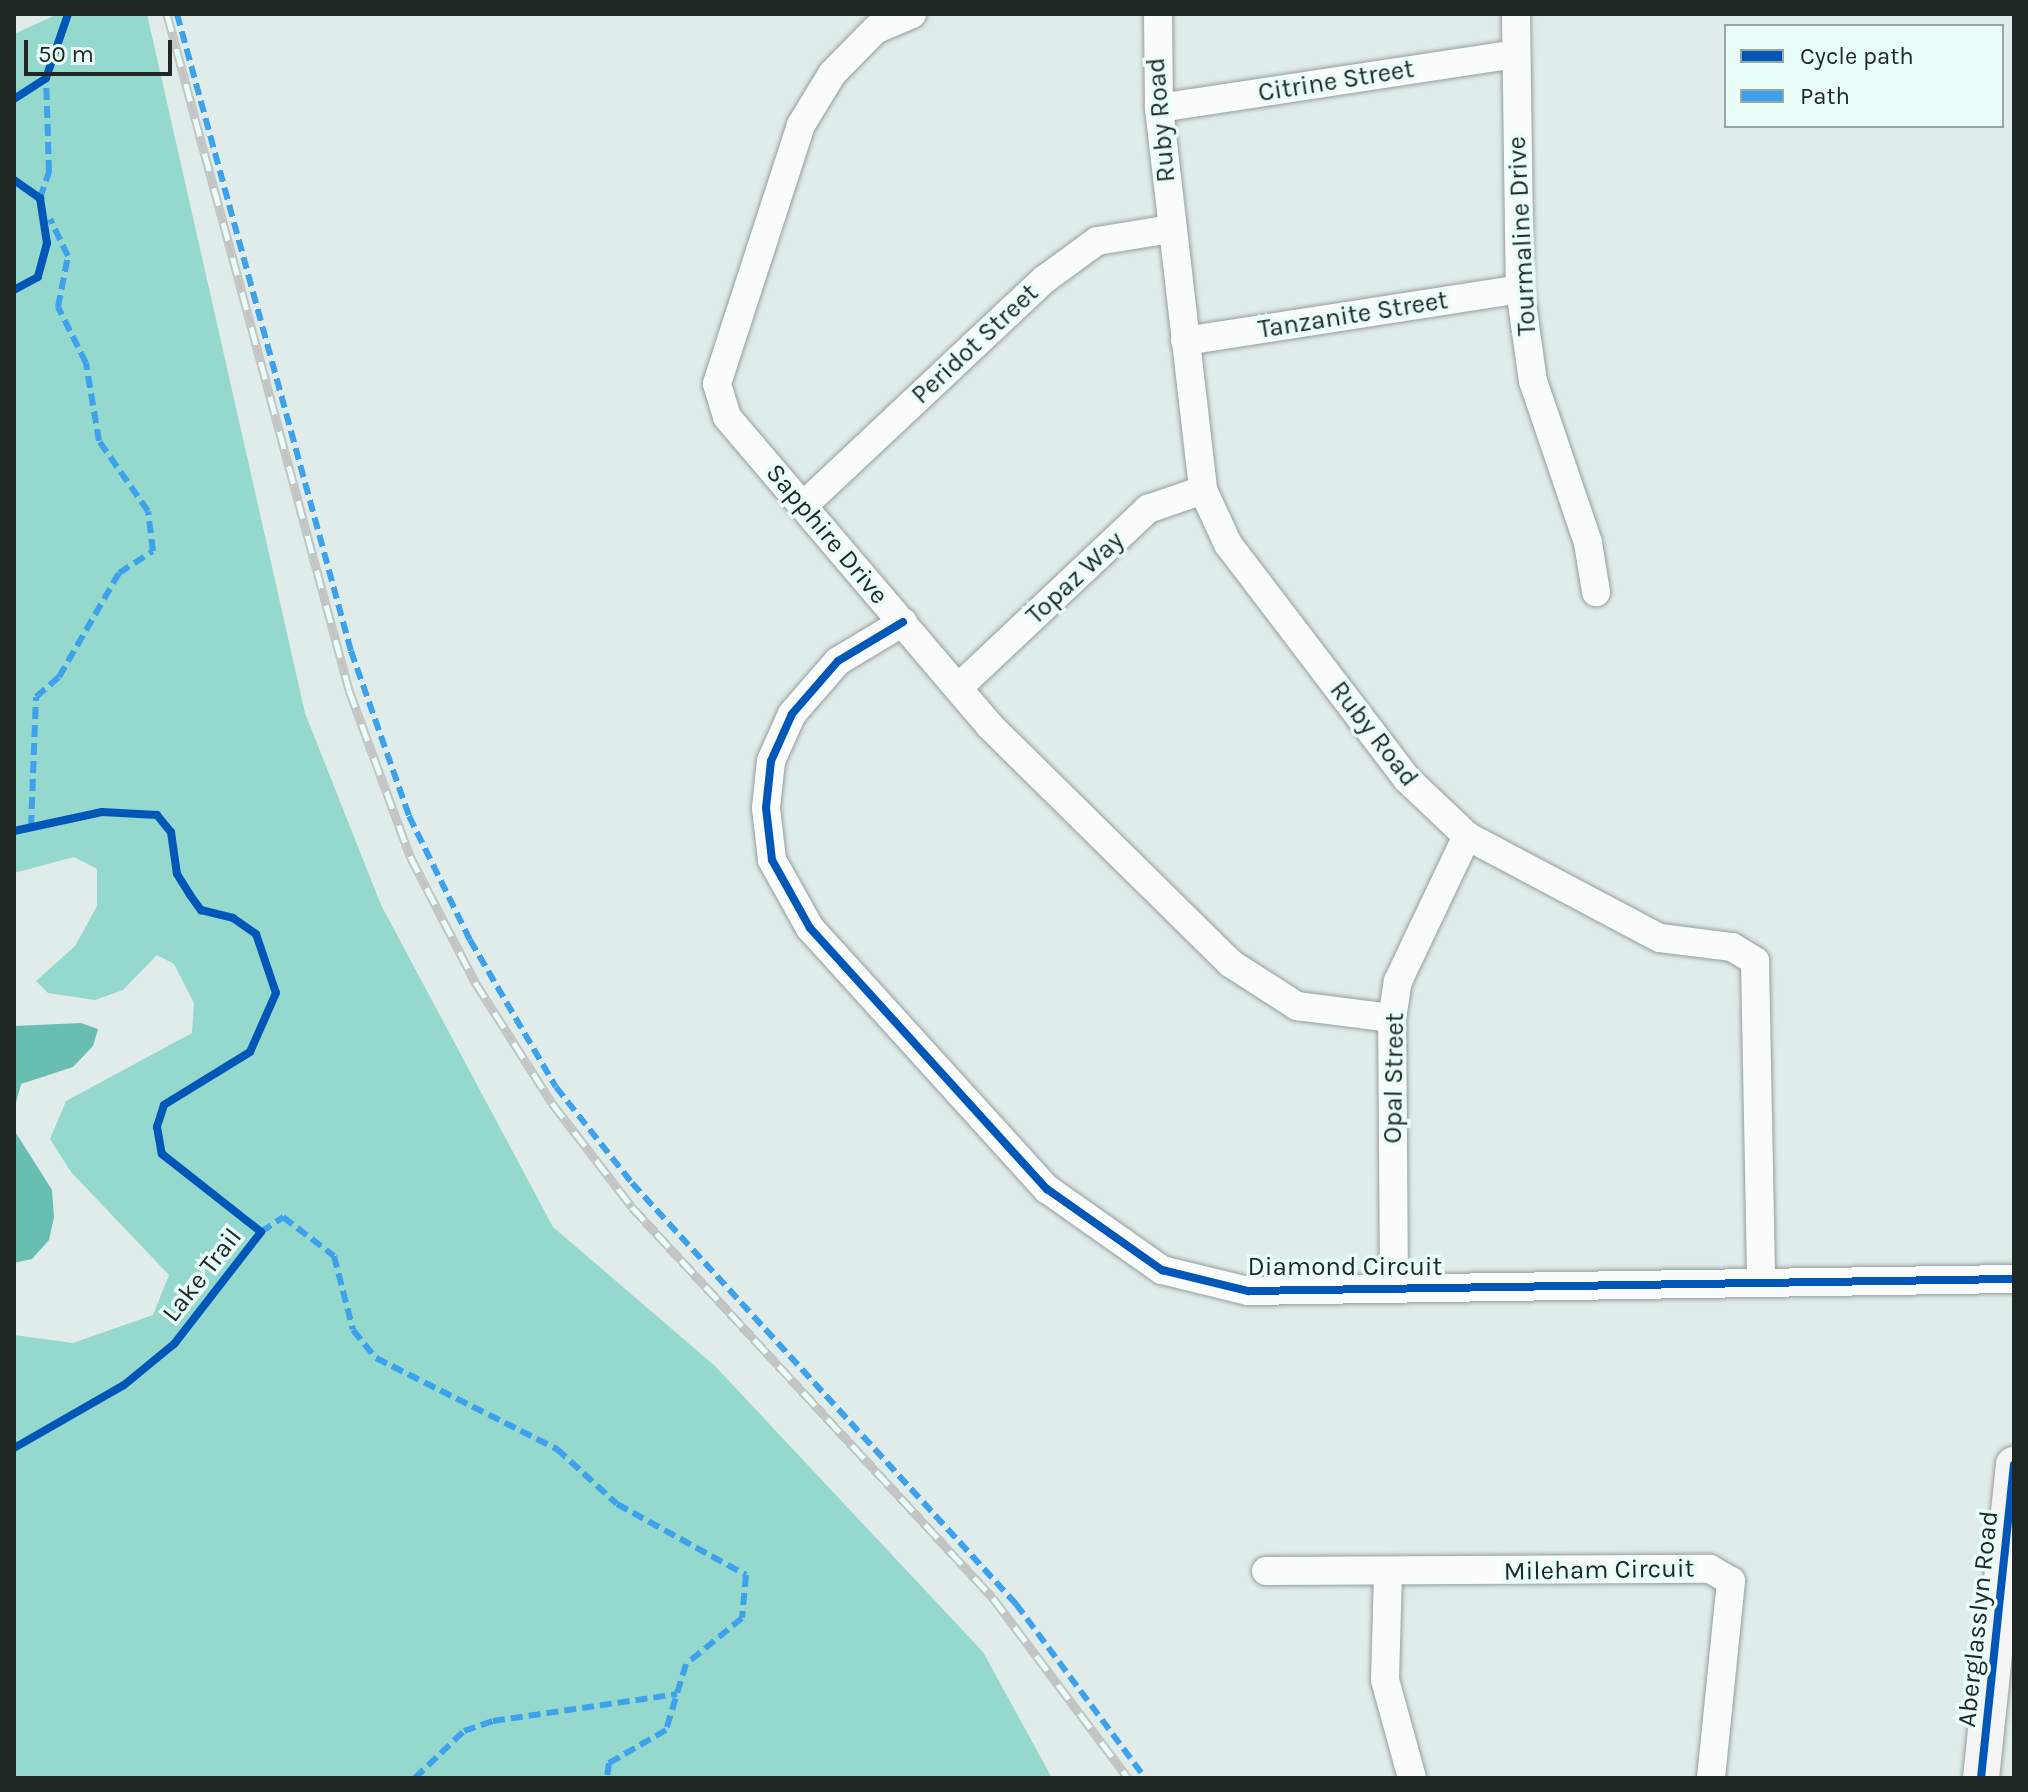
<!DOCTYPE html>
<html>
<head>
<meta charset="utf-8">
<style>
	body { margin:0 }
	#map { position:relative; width:2028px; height:1792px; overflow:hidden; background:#e0ece9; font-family:Karla,sans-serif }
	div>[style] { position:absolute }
	.forest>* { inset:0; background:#95d8ce }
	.water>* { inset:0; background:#69beb2 }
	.roads { filter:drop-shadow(0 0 2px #969e9d) drop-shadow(0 0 2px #969e9d) }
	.minor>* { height:28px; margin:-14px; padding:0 14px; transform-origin:14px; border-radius:14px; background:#fafcfc }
	.major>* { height:36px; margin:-18px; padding:0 18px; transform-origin:18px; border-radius:18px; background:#f4f4f4 }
	.rail>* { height:9px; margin-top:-4.5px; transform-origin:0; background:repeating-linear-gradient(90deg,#e9fdf9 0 18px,#c2c5c4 0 36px); box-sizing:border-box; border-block:2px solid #c2c5c4 }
	.quiet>* { height:6px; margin-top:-3px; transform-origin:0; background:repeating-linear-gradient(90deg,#3da2eb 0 12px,transparent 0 18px) }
	.cycleway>* { height:8px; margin:-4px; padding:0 4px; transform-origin:4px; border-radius:4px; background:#0057b8 }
	span { translate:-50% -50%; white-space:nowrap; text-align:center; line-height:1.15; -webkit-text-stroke:7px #e9fdf9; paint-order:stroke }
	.street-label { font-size:26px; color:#1f2725 }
	.frame { position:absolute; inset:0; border:16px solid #1f2725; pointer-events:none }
	.legend { position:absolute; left:1724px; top:24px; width:280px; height:104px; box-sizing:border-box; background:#e9fdf9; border:2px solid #98a7a4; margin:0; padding:10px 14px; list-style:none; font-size:24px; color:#1f2725 }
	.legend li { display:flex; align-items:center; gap:16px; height:40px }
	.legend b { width:40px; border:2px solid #98a7a4 }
	.scale { position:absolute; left:24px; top:40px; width:148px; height:36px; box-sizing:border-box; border:4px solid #1f2725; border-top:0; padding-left:10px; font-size:24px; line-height:28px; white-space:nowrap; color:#1f2725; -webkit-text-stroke:6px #e9fdf9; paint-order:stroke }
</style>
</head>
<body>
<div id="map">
	<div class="forest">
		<i style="clip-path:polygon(58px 14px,147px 14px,305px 713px,381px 905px,553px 1227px,715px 1366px,983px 1652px,1052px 1778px,14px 1778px,14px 1335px,73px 1343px,153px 1315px,169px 1275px,71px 1172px,50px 1139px,66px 1101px,192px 1033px,194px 1003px,174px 964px,157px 955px,123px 990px,95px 1000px,48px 993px,36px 981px,75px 946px,97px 906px,97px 869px,74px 857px,14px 873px,14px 34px)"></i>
	</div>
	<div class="water">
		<i style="clip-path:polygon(81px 1023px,98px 1029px,93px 1046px,73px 1067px,21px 1084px,15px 1106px,16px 1133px,52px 1190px,54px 1217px,49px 1240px,32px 1259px,14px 1263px,14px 1026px)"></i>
	</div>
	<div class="roads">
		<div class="minor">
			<i style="left:912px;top:14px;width:39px;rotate:157deg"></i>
			<i style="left:876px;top:29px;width:63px;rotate:134.4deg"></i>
			<i style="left:832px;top:74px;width:60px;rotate:121.3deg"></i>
			<i style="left:801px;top:125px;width:272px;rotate:108deg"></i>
			<i style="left:717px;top:384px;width:34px;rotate:73deg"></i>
			<i style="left:727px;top:417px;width:406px;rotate:49.6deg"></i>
			<i style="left:990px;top:726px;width:337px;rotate:44.6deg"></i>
			<i style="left:1230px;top:963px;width:80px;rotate:32.7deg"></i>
			<i style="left:1297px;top:1006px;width:96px;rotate:7.2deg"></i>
			<i style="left:1158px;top:14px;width:94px;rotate:89.4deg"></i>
			<i style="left:1159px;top:108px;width:385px;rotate:83.4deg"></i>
			<i style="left:1203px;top:490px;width:60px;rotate:65.2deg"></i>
			<i style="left:1228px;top:544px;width:295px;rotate:52.7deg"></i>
			<i style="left:1407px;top:779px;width:83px;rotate:43.5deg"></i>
			<i style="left:1467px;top:836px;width:218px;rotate:27.9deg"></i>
			<i style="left:1660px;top:938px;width:73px;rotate:7.1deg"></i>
			<i style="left:1732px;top:947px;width:27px;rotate:31deg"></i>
			<i style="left:1755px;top:961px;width:321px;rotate:88.9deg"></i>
			<i style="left:1516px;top:14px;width:275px;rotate:89.2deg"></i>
			<i style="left:1520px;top:289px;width:93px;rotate:82deg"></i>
			<i style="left:1533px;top:381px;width:171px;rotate:71.2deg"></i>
			<i style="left:1588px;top:543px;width:50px;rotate:80.7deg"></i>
			<i style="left:1159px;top:108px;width:359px;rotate:-8.6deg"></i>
			<i style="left:1185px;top:341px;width:339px;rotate:-8.8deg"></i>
			<i style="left:804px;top:505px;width:330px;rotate:-43.2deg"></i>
			<i style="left:1045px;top:279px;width:64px;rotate:-36.2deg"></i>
			<i style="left:1097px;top:241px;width:75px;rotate:-9.2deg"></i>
			<i style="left:903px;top:622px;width:76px;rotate:149deg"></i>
			<i style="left:838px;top:661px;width:70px;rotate:131deg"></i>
			<i style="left:792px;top:714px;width:51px;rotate:114.1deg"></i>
			<i style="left:771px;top:761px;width:47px;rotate:96.1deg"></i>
			<i style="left:766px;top:808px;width:52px;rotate:83.4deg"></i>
			<i style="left:772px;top:860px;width:78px;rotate:60.8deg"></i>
			<i style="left:810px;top:928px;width:353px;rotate:47.8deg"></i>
			<i style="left:1047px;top:1189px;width:141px;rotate:35.2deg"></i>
			<i style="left:1162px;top:1270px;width:89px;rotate:13.7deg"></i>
			<i style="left:1248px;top:1291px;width:766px;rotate:-0.9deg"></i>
			<i style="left:959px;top:687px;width:260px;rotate:-43.3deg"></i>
			<i style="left:1148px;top:509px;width:58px;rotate:-19.1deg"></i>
			<i style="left:1394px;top:1287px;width:269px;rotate:-90.4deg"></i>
			<i style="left:1392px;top:1018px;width:37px;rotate:-81deg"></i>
			<i style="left:1398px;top:981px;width:161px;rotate:-64.6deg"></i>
			<i style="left:1266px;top:1571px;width:444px;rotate:-0.3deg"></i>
			<i style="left:1710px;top:1569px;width:24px;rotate:30deg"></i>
			<i style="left:1731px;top:1581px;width:198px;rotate:95.8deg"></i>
			<i style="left:1388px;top:1573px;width:107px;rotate:91.6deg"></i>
			<i style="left:1385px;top:1680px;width:102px;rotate:74.6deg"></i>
		</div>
		<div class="major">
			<i style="left:1981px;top:1778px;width:315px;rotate:-84deg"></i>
		</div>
	</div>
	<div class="rail">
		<i style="left:167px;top:14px;width:700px;rotate:74.93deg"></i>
		<i style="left:349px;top:690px;width:177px;rotate:69.8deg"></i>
		<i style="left:410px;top:856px;width:142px;rotate:62.7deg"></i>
		<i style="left:475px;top:982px;width:143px;rotate:57.5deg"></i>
		<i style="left:552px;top:1103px;width:131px;rotate:52.4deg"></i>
		<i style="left:632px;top:1207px;width:532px;rotate:47.28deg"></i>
		<i style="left:993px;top:1598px;width:225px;rotate:53.1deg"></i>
	</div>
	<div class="quiet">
		<i style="left:177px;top:14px;width:660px;rotate:74.72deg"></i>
		<i style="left:351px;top:651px;width:175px;rotate:70.6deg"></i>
		<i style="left:409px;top:816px;width:138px;rotate:63.8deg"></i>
		<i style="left:470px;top:940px;width:170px;rotate:59.7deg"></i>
		<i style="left:556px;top:1087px;width:122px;rotate:51.6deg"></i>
		<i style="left:632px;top:1183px;width:570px;rotate:47.63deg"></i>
		<i style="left:1016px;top:1604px;width:217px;rotate:53.4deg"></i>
		<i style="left:40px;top:198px;width:28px;rotate:-71deg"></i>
		<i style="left:49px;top:172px;width:94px;rotate:-91.8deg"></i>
		<i style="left:31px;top:827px;width:130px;rotate:-87.8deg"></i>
		<i style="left:36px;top:697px;width:30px;rotate:-41deg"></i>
		<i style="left:59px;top:677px;width:120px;rotate:-60deg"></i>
		<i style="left:119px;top:573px;width:40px;rotate:-32.9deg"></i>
		<i style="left:153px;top:551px;width:40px;rotate:-97.1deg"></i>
		<i style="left:148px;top:511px;width:85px;rotate:-125deg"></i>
		<i style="left:99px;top:441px;width:79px;rotate:-99.5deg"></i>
		<i style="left:86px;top:363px;width:63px;rotate:-116.6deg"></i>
		<i style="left:58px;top:307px;width:52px;rotate:-78.9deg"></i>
		<i style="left:68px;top:256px;width:41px;rotate:-115.9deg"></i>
		<i style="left:261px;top:1232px;width:27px;rotate:-34deg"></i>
		<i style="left:283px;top:1217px;width:64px;rotate:37.4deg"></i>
		<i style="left:334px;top:1256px;width:76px;rotate:75.6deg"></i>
		<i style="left:353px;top:1330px;width:36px;rotate:51deg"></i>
		<i style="left:376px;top:1358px;width:203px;rotate:26.7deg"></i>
		<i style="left:557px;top:1449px;width:81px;rotate:42.5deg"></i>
		<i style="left:617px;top:1504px;width:147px;rotate:28.8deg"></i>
		<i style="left:746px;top:1575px;width:43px;rotate:95.3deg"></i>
		<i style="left:742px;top:1618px;width:72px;rotate:140.6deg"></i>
		<i style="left:686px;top:1664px;width:69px;rotate:106.9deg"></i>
		<i style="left:666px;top:1730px;width:66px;rotate:149.9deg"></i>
		<i style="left:609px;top:1763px;width:15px;rotate:98deg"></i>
		<i style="left:415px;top:1778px;width:68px;rotate:-43.8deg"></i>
		<i style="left:464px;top:1731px;width:31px;rotate:-19deg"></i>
		<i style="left:493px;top:1721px;width:186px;rotate:-8.3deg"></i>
	</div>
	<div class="cycleway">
		<i style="left:14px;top:99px;width:38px;rotate:-33deg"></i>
		<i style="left:46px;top:78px;width:68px;rotate:-71deg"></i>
		<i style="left:14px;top:180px;width:32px;rotate:35deg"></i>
		<i style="left:40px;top:198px;width:46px;rotate:81.2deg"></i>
		<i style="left:47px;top:243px;width:35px;rotate:105deg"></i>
		<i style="left:38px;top:277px;width:27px;rotate:152deg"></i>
		<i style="left:903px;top:622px;width:76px;rotate:149deg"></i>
		<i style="left:838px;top:661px;width:70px;rotate:131deg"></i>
		<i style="left:792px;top:714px;width:51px;rotate:114.1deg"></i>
		<i style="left:771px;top:761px;width:47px;rotate:96.1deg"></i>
		<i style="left:766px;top:808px;width:52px;rotate:83.4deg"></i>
		<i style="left:772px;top:860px;width:78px;rotate:60.8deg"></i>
		<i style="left:810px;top:928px;width:353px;rotate:47.8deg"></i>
		<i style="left:1047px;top:1189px;width:141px;rotate:35.2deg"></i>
		<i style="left:1162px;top:1270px;width:89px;rotate:13.7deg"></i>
		<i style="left:1248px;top:1291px;width:766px;rotate:-0.9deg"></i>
		<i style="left:14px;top:831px;width:90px;rotate:-12.2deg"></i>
		<i style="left:102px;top:812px;width:55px;rotate:3.1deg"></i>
		<i style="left:157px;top:815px;width:22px;rotate:51deg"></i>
		<i style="left:171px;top:832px;width:42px;rotate:81.9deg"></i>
		<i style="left:177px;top:874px;width:25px;rotate:58deg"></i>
		<i style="left:190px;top:895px;width:19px;rotate:54deg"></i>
		<i style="left:201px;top:910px;width:33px;rotate:14deg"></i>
		<i style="left:233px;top:918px;width:28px;rotate:35deg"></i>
		<i style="left:256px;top:934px;width:62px;rotate:71.3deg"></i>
		<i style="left:276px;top:993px;width:64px;rotate:113.8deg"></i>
		<i style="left:250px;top:1052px;width:101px;rotate:148.4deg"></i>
		<i style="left:164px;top:1105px;width:23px;rotate:108deg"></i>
		<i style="left:157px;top:1127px;width:27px;rotate:80deg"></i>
		<i style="left:162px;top:1154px;width:126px;rotate:38.2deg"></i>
		<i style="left:261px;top:1232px;width:142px;rotate:127.8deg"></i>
		<i style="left:174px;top:1344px;width:65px;rotate:140.6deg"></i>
		<i style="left:124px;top:1385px;width:127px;rotate:150.2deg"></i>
		<i style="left:1981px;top:1778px;width:315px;rotate:-84deg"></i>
	</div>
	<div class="street-label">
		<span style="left:1336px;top:81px;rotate:-9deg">Citrine Street</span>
		<span style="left:1161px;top:120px;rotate:-95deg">Ruby Road</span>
		<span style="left:1522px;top:236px;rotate:-93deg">Tourmaline Drive</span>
		<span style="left:1353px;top:315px;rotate:-9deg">Tanzanite Street</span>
		<span style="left:975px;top:344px;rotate:-43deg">Peridot Street</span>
		<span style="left:827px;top:534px;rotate:50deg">Sapphire Drive</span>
		<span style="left:1075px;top:578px;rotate:-43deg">Topaz Way</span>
		<span style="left:1374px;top:734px;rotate:52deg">Ruby Road</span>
		<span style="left:1394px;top:1078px;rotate:-89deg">Opal Street</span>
		<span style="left:1345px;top:1267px">Diamond Circuit</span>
		<span style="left:202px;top:1275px;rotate:-52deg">Lake Trail</span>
		<span style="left:1599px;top:1570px;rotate:-1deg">Mileham Circuit</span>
		<span style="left:1978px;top:1619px;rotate:-84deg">Aberglasslyn Road</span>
	</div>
	<div class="frame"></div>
	<ul class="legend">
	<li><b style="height:10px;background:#0057b8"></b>Cycle path</li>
	<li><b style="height:10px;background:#3da2eb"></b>Path</li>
	</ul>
	<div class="scale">50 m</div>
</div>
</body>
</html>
